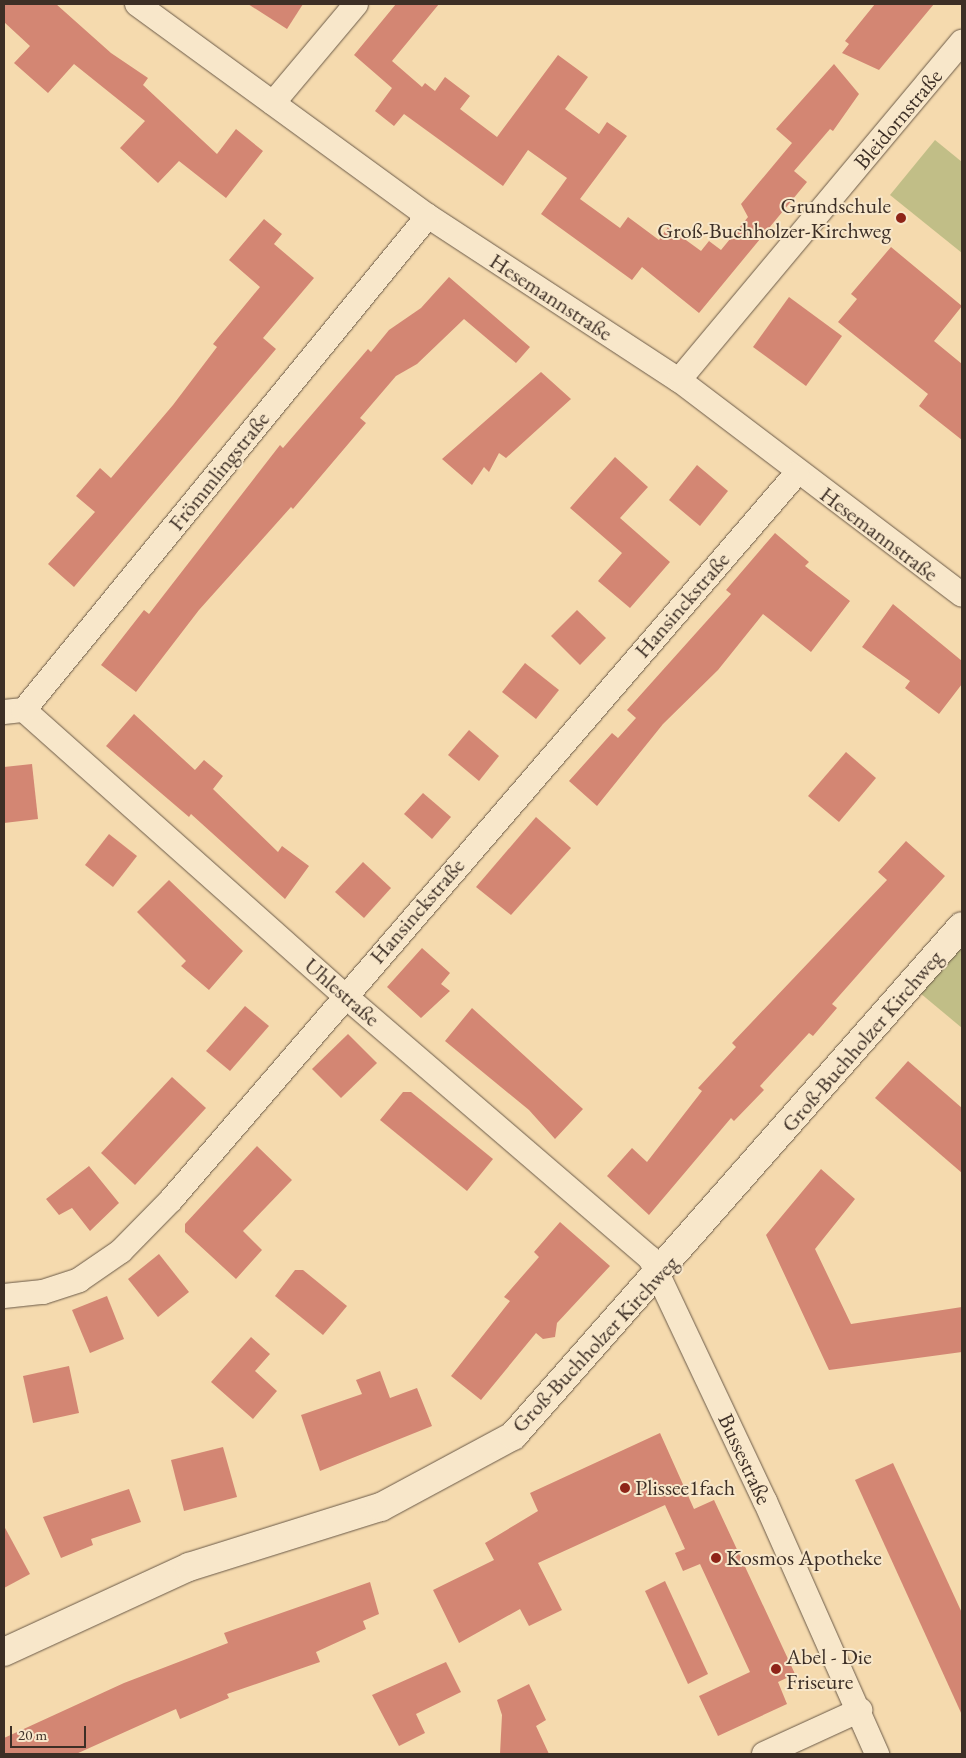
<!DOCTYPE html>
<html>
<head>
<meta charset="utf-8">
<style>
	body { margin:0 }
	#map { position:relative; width:966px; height:1758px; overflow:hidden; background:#f5daae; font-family:"EB Garamond",serif }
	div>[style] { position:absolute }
	.green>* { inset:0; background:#c1be87 }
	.building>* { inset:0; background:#d38673 }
	.roads { filter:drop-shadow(0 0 1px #6b5a48) drop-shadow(0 0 1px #6b5a48) }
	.minor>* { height:24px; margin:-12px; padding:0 12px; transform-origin:12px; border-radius:12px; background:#f8e7ca }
	.tertiary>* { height:28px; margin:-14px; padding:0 14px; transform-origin:14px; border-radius:14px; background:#f8e7ca }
	.dots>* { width:14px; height:14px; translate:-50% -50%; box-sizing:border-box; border:2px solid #f8e7ca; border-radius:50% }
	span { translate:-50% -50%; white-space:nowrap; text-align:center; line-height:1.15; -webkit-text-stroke:4px #f8e7ca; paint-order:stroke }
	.street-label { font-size:22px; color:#3d2f26 }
	.poi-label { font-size:22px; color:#3d2f26 }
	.right { translate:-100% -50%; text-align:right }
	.left { translate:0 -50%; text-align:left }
	.frame { position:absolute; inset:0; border:5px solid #3d2f26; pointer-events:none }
	.scale { position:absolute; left:10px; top:1726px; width:76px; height:22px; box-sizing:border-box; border:2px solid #3d2f26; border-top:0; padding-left:6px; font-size:15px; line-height:18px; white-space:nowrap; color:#3d2f26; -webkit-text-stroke:4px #f8e7ca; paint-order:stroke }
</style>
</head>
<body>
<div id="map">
	<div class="green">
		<i style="clip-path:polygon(935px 140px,962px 162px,962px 253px,890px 195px)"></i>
		<i style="clip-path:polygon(962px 943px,962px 1028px,920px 993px)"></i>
	</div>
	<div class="building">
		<i style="clip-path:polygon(4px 4px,56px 4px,111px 53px,148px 78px,143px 85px,217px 154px,236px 129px,263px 151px,226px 198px,179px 161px,158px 183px,120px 148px,145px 121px,74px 64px,48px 93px,14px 63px,30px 46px,4px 22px)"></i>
		<i style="clip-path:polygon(248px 4px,303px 4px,287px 29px)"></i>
		<i style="clip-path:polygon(396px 4px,439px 4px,392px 61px,422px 87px,425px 83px,435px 91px,445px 77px,470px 96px,460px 109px,497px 137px,558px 55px,588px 77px,565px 109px,599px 134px,607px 122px,627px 136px,580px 199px,620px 228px,628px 217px,659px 240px,668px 227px,701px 251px,709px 241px,721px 250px,748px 217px,741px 204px,792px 143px,776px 129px,834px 64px,859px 94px,833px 131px,830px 129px,794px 171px,807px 182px,699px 313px,642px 267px,632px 280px,541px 214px,567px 178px,528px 150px,503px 186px,404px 114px,394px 126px,375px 111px,392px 88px,354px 55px)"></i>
		<i style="clip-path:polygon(875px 4px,934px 4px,879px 70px,842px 53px,849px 44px,845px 41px)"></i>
		<i style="clip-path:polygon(264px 219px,282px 234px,274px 244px,314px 278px,263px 338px,276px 349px,74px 587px,48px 564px,95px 512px,76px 496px,100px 468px,111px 478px,173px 405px,217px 347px,213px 344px,260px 287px,229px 260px)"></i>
		<i style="clip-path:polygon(891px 247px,962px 306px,934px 341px,962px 364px,962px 440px,919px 406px,928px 394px,838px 322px,857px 299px,851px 294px)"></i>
		<i style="clip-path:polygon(449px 277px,530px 347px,516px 363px,464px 319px,417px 364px,396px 376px,360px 418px,366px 423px,293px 509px,291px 507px,199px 610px,136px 692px,101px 665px,144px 610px,149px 614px,280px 445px,283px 448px,368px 349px,371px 352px,389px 330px,421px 308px)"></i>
		<i style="clip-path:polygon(789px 297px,842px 336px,806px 386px,753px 347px)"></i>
		<i style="clip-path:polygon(541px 372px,571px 399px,506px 458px,499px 453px,489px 472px,484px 467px,472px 485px,442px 459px)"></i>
		<i style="clip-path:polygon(615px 457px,648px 487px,620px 518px,670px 562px,630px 608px,598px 581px,622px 553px,570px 508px)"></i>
		<i style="clip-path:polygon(697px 465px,728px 491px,700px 526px,669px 500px)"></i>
		<i style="clip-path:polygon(775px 533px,809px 562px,805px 566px,850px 601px,811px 652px,763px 614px,718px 670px,663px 724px,597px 806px,569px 781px,612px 733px,618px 738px,636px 718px,627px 710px,731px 594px,726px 590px)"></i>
		<i style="clip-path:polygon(893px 604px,962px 661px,962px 684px,939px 714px,905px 688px,910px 681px,862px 647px)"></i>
		<i style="clip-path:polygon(577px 610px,606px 638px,580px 665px,551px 636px)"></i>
		<i style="clip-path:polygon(525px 663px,559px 690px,536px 719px,502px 692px)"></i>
		<i style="clip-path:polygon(134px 714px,195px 770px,204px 760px,223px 776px,213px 789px,278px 852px,282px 846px,309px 866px,285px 899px,191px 814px,189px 817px,106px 746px)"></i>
		<i style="clip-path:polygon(469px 730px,499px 756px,479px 781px,448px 755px)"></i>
		<i style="clip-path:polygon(846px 752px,876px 778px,839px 822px,808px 796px)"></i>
		<i style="clip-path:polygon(32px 764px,38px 819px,4px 823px,4px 767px)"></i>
		<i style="clip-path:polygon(423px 793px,451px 817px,432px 839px,404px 814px)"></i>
		<i style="clip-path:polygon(536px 817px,571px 848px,511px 915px,476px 887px)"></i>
		<i style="clip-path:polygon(109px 834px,137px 856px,113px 887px,85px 865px)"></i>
		<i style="clip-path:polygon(906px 841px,945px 876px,832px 1004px,837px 1008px,813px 1036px,809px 1033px,760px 1086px,764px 1090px,734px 1121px,731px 1118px,649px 1215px,607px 1176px,632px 1148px,647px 1162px,702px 1091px,698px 1088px,736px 1047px,732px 1043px,887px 880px,878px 872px)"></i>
		<i style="clip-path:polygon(363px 862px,391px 888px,364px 918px,335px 892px)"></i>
		<i style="clip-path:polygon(169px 880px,243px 951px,209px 990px,181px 966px,186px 961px,137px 912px)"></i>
		<i style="clip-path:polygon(422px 948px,450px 973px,441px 984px,450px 991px,421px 1018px,387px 987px)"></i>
		<i style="clip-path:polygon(245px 1006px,269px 1026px,230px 1071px,206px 1051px)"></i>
		<i style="clip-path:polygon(472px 1008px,583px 1109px,555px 1139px,529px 1110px,445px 1041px)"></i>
		<i style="clip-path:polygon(348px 1034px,377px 1063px,341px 1098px,312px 1069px)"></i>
		<i style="clip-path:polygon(908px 1061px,962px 1108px,962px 1173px,875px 1098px)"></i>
		<i style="clip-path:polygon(172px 1077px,206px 1108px,135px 1185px,101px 1153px)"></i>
		<i style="clip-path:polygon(403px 1092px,411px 1092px,493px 1159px,467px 1191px,380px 1120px)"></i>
		<i style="clip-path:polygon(257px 1146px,292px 1180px,243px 1231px,262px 1250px,236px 1279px,185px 1232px,185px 1224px)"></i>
		<i style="clip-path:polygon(89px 1166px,119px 1203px,90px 1231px,72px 1208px,59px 1215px,46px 1199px)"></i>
		<i style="clip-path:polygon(821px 1169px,855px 1199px,815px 1249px,851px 1324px,962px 1307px,962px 1352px,829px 1370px,766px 1235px)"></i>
		<i style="clip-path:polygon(560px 1222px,610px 1266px,557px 1323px,555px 1337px,543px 1339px,536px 1333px,481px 1400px,451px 1376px,510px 1301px,504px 1297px,539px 1257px,534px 1252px)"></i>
		<i style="clip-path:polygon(159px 1254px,189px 1292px,158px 1317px,128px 1279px)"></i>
		<i style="clip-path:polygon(295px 1270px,303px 1270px,347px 1306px,323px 1335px,275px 1296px)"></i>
		<i style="clip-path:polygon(107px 1296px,124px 1339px,90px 1353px,72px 1310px)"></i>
		<i style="clip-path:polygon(251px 1337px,270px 1354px,255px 1371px,277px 1391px,253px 1419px,211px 1382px)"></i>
		<i style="clip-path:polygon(69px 1366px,79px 1413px,33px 1423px,23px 1376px)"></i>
		<i style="clip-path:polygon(380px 1371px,390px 1398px,417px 1388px,432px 1426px,320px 1471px,301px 1415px,362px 1394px,356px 1380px)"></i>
		<i style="clip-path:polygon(660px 1433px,694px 1509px,714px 1500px,795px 1674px,778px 1682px,787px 1704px,718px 1736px,699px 1696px,750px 1672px,700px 1564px,683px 1571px,675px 1553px,685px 1549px,665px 1505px,538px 1563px,562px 1610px,529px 1626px,520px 1609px,459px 1643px,433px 1590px,494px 1560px,485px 1543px,538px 1511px,530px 1493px)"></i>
		<i style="clip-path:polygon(223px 1447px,237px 1497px,184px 1511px,171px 1460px)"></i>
		<i style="clip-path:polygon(893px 1463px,962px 1613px,962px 1715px,855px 1480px)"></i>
		<i style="clip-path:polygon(129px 1489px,141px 1522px,91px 1539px,93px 1545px,61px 1558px,43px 1517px)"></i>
		<i style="clip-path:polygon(4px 1526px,30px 1574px,4px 1588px)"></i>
		<i style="clip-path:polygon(665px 1581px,708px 1674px,688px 1684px,645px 1591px)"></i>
		<i style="clip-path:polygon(370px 1582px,379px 1614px,363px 1621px,366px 1629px,316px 1652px,320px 1662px,227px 1694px,229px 1698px,180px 1719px,176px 1709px,76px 1754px,4px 1754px,4px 1738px,124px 1683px,228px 1643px,224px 1633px)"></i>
		<i style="clip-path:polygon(446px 1662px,461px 1692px,416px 1714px,425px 1733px,399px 1746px,372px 1695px)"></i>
		<i style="clip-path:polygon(529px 1684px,546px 1720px,536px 1726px,549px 1754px,500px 1754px,502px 1715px,497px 1700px)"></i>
	</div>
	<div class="roads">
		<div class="minor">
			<i style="left:137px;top:4px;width:360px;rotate:36.1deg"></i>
			<i style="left:428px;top:216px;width:300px;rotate:33.2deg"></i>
			<i style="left:679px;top:380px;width:355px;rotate:37.2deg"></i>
			<i style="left:273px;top:103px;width:129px;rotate:-50deg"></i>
			<i style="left:679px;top:380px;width:441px;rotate:-50.1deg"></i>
			<i style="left:24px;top:710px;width:429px;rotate:41.7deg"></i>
			<i style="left:344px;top:995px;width:403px;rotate:40.7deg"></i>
			<i style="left:650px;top:1258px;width:269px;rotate:64.7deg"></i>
			<i style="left:765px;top:1501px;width:277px;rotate:66.1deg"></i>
			<i style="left:4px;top:712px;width:20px;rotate:-6deg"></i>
			<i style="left:24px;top:710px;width:638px;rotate:-50.72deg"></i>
			<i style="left:4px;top:1296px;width:39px;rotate:-6deg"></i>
			<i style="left:43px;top:1292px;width:38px;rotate:-18deg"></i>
			<i style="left:79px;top:1280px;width:51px;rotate:-34.6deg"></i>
			<i style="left:121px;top:1251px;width:71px;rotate:-45.6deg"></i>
			<i style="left:171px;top:1200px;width:959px;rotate:-49.27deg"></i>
			<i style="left:764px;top:1754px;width:106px;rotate:-24.6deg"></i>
		</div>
		<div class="tertiary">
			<i style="left:4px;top:1652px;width:204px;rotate:-24.7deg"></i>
			<i style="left:189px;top:1567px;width:201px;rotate:-17.4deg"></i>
			<i style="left:381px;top:1507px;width:150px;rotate:-28.3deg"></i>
			<i style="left:513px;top:1436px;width:679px;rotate:-48.64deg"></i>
		</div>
	</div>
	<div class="dots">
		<i style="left:901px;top:218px;background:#8f2418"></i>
		<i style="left:625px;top:1488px;background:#8f2418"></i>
		<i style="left:716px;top:1558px;background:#8f2418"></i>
		<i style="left:776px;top:1669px;background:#8f2418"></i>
	</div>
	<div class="street-label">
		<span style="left:898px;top:119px;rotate:-50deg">Bleidornstraße</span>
		<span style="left:551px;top:297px;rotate:33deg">Hesemannstraße</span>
		<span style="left:219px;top:471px;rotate:-51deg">Frömmlingstraße</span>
		<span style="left:879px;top:534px;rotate:37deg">Hesemannstraße</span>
		<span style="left:682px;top:605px;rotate:-49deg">Hansinckstraße</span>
		<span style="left:417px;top:911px;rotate:-49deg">Hansinckstraße</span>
		<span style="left:342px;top:992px;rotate:41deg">Uhlestraße</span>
		<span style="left:862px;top:1041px;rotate:-49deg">Groß-Buchholzer Kirchweg</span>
		<span style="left:595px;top:1344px;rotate:-47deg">Groß-Buchholzer Kirchweg</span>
		<span style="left:745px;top:1459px;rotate:65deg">Bussestraße</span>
	</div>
	<div class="poi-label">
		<span class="right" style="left:891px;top:218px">Grundschule<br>Groß-Buchholzer-Kirchweg</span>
		<span class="left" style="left:635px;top:1488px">Plissee1fach</span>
		<span class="left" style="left:726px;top:1558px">Kosmos Apotheke</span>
		<span class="left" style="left:786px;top:1669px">Abel - Die<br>Friseure</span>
	</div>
	<div class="frame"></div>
	<div class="scale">20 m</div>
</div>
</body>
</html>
